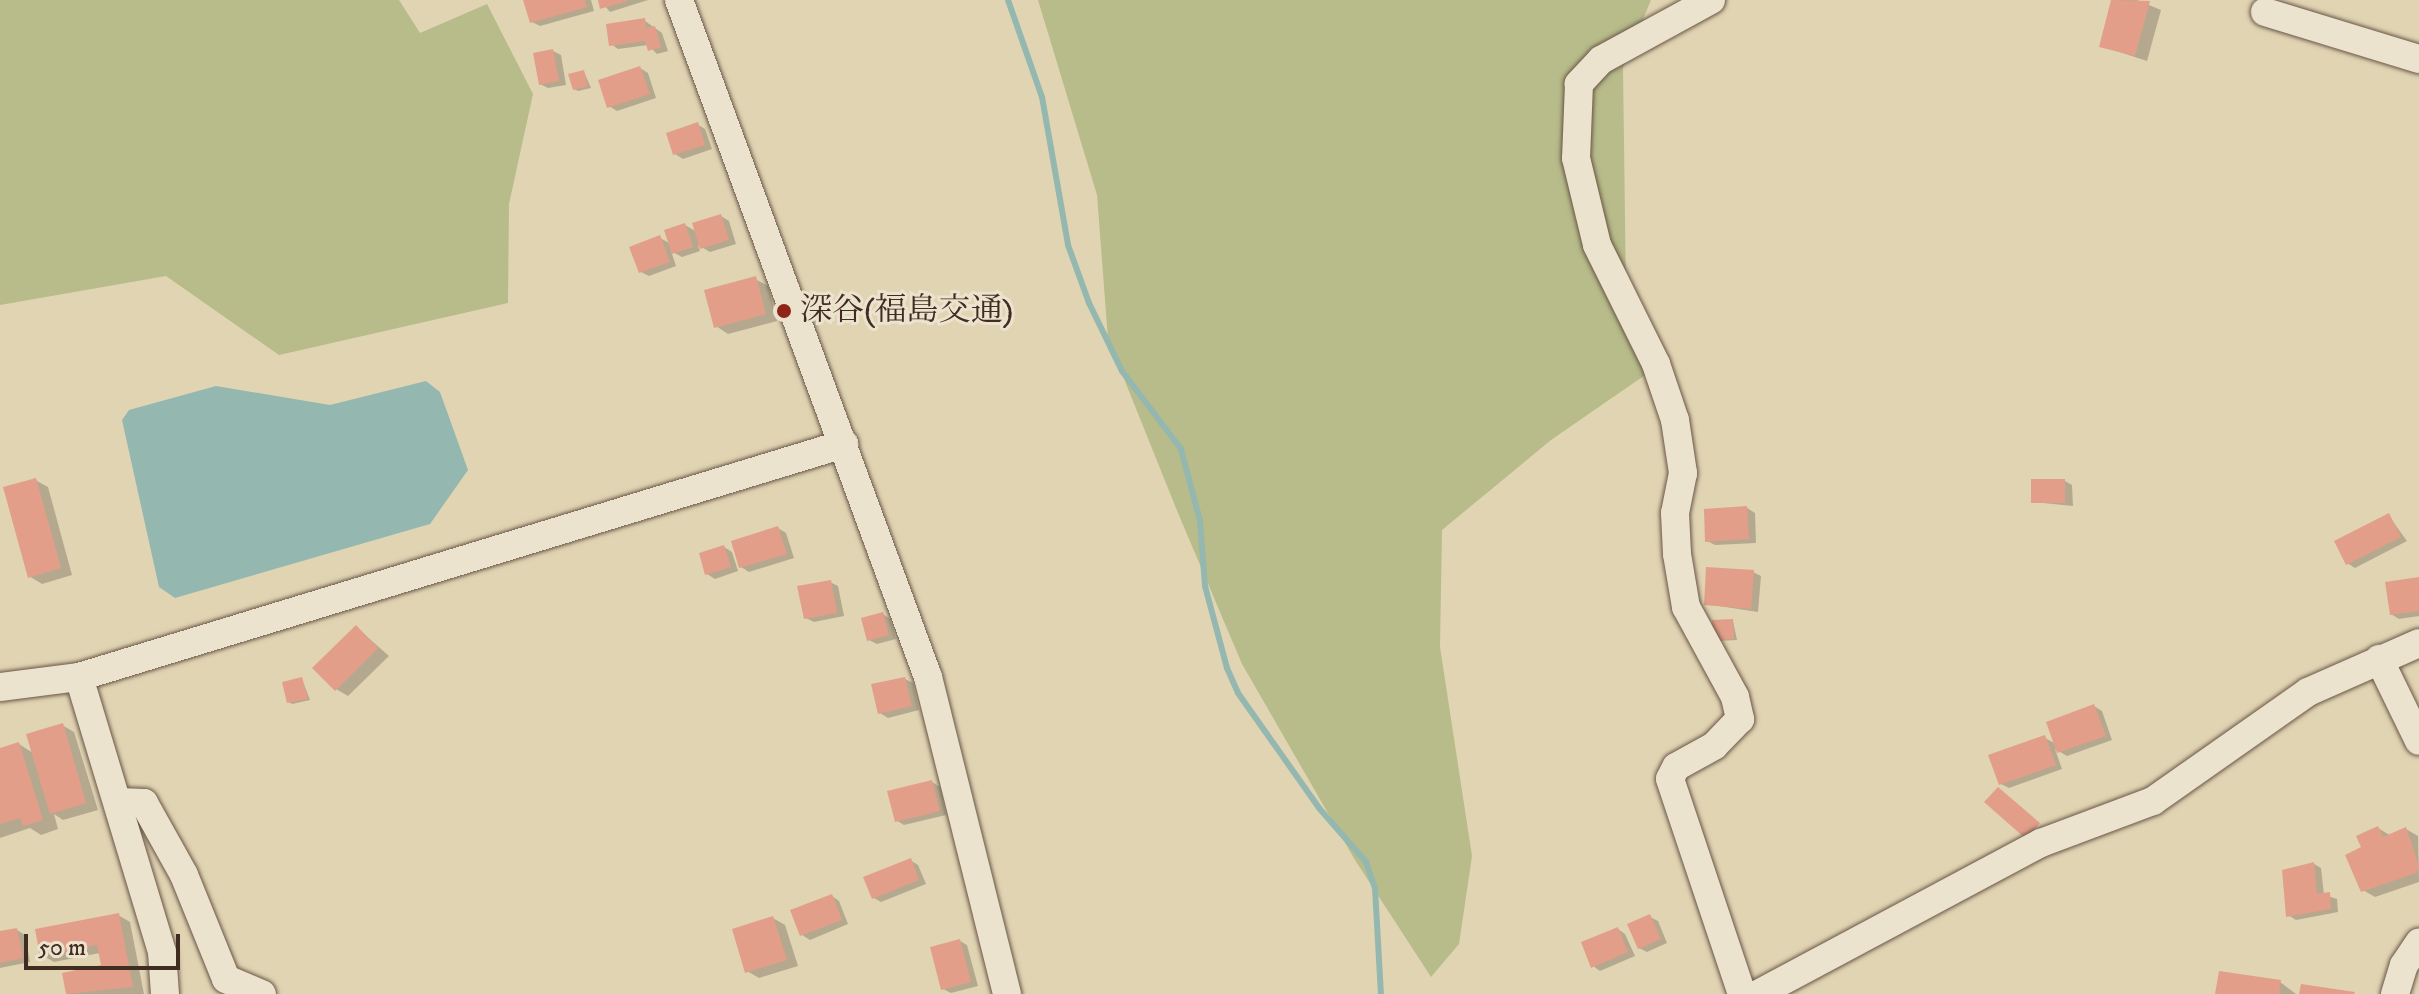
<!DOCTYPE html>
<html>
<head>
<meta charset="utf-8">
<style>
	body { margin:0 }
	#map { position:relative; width:2419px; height:994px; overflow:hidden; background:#e1d4b3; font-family:"IM FELL DW Pica","Noto Serif JP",serif }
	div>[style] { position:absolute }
	.green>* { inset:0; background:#b7bc8a }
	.water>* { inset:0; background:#94b8af }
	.shadow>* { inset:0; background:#0003 }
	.stream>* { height:6px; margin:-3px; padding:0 3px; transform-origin:3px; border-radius:3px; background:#94b8af }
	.building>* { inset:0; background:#e39e89 }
	.roads { filter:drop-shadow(0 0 2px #695646) drop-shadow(0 0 2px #695646) }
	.minor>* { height:28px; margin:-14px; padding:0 14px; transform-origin:14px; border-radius:14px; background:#ece3ce }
	.dots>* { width:22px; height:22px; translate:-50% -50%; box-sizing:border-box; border:4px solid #ece3ce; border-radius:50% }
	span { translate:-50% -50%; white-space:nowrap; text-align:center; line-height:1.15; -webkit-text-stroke:6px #ece3ce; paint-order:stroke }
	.poi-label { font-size:32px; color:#412c22 }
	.left { translate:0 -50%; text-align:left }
	.scale { position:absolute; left:24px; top:934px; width:156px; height:36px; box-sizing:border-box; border:4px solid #412c22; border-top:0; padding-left:10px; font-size:24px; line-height:28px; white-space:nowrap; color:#412c22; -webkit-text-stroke:6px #ece3ce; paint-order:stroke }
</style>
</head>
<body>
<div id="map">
	<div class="green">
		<i style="clip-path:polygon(0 0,399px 0,420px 33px,487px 4px,533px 94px,509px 204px,508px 303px,279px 355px,166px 276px,0 305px)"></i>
		<i style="clip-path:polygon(1038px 0,1651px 0,1623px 68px,1626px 292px,1648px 373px,1551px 440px,1442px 530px,1440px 647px,1472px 856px,1459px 944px,1431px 977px,1355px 860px,1242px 664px,1178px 513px,1108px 339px,1097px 195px)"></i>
	</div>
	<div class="water">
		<i style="clip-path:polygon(426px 381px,440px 392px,468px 470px,430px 524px,175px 598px,159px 587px,122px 420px,129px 410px,216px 386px,330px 405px)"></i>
	</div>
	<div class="shadow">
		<i style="clip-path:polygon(526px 0,591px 0,594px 11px,540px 26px,532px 22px)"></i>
		<i style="clip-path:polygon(600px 0,648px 0,610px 12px)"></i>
		<i style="clip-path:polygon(2113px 0,2137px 0,2161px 10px,2147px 61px,2101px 46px)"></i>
		<i style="clip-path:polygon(645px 21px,662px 33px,668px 51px,657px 54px,648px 45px,618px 49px,611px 44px)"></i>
		<i style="clip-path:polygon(553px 51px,561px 55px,566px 85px,548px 88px,540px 84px)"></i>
		<i style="clip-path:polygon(640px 68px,648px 73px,656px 98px,617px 111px,609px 106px)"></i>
		<i style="clip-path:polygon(584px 72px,591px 88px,578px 91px,574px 89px)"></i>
		<i style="clip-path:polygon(697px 124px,705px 129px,712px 149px,683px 159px,675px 154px)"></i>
		<i style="clip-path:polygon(721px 216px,729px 221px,736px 244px,710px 252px,698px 245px,700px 251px,682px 257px,671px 251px,676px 266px,649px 276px,641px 272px,660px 238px,671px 244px,685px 225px,697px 232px)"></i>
		<i style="clip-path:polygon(755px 279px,768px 286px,777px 321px,728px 334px,716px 326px)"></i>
		<i style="clip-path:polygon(35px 480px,48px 487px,72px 575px,42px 584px,29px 576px)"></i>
		<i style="clip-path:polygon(2065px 481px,2072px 485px,2073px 506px,2033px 502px)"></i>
		<i style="clip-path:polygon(1747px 508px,1755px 513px,1756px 543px,1715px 545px,1707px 541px)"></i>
		<i style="clip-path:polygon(2389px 516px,2407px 541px,2355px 568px,2347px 563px)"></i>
		<i style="clip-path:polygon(778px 528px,786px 533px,794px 558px,749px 572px,741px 567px)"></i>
		<i style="clip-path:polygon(724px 547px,732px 552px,738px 571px,715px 579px,707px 574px)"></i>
		<i style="clip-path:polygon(1753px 572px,1761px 576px,1758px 612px,1706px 604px)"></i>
		<i style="clip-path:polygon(2419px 579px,2419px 616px,2399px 619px,2391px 614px)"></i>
		<i style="clip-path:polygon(830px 582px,838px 586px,844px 616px,814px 622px,806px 618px)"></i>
		<i style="clip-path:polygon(883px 614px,890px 619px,896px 639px,877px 644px,869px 640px)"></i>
		<i style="clip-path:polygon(1733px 621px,1737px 640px,1718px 641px)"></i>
		<i style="clip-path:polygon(356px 627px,389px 656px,348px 696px,336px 689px)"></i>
		<i style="clip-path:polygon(302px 679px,310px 700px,292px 704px,289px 702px)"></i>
		<i style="clip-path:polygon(905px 679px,913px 683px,919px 710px,888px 718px,880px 713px)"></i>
		<i style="clip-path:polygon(2094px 706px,2102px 711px,2112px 740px,2067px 756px,2055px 749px,2062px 769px,2009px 788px,2001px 784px,2045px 738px,2056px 744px)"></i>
		<i style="clip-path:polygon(62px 725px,74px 732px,98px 810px,63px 820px,54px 814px,58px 829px,41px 835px,30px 828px,0 838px,0 750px,19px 744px,33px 753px)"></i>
		<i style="clip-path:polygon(932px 782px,940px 787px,946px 815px,904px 825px,896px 820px)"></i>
		<i style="clip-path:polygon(2378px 828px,2391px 836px,2406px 829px,2418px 836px,2419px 882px,2375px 897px,2363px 890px,2364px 848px)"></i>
		<i style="clip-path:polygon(910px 860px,918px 865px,926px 884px,881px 902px,874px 898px)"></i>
		<i style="clip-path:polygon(2314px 864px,2321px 868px,2324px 895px,2337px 899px,2338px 912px,2296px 920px,2288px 915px)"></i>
		<i style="clip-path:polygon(832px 896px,839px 901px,848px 924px,810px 940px,802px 935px)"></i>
		<i style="clip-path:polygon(118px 915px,130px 922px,144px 994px,68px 994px,64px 975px,103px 967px,100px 953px,54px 962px,42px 955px)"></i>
		<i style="clip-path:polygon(1650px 917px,1658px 921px,1667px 943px,1647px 952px,1639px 948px)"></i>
		<i style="clip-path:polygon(773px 918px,785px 925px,798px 966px,759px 978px,747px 971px)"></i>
		<i style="clip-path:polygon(1618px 929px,1625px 934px,1635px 956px,1600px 971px,1593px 966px)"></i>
		<i style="clip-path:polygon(17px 930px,25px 935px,30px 962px,0 968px,0 933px)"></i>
		<i style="clip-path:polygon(960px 941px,967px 945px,978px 986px,951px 993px,943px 989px)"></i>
		<i style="clip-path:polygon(2280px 982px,2296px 994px,2217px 994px)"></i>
	</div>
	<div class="stream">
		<i style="left:1008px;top:0;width:103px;rotate:70.7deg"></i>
		<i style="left:1042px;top:97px;width:150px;rotate:80deg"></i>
		<i style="left:1068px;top:245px;width:62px;rotate:70.1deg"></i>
		<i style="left:1089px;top:303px;width:76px;rotate:64.1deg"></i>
		<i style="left:1122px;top:371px;width:98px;rotate:52.9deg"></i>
		<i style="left:1181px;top:449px;width:74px;rotate:75.2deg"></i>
		<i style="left:1200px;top:521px;width:65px;rotate:85.6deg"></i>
		<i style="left:1205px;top:586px;width:85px;rotate:75deg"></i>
		<i style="left:1227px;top:668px;width:27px;rotate:66deg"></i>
		<i style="left:1238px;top:693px;width:141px;rotate:54.8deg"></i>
		<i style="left:1319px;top:808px;width:72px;rotate:49deg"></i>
		<i style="left:1366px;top:862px;width:28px;rotate:71deg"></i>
		<i style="left:1375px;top:888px;width:106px;rotate:86.8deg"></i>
	</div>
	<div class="building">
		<i style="clip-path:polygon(523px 0,585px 0,587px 7px,530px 23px)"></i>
		<i style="clip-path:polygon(598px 0,627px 0,627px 1px,600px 9px)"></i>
		<i style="clip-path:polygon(2111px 0,2150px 1px,2135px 56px,2099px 47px)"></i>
		<i style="clip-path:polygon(645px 18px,646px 28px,655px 26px,661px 47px,648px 51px,645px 41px,609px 46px,606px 24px)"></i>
		<i style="clip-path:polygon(553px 49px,559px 81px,539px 85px,533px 53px)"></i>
		<i style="clip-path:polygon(640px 66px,650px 94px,607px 108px,598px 80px)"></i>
		<i style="clip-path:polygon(584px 70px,588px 86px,573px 90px,568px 74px)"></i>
		<i style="clip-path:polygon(698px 122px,705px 145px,673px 155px,666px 133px)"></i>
		<i style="clip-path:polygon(721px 214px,729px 240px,700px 249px,692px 223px)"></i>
		<i style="clip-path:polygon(685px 223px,693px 247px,672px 254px,664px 230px)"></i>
		<i style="clip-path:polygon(660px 235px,670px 262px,639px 273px,629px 247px)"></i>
		<i style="clip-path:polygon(756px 276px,766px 314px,714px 328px,704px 290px)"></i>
		<i style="clip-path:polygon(36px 478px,61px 568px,28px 578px,3px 487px)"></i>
		<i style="clip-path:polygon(2031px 479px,2065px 479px,2065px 503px,2031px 503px)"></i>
		<i style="clip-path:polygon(1747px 506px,1749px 539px,1705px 542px,1704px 509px)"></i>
		<i style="clip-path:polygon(2389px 513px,2401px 537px,2346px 565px,2334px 541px)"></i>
		<i style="clip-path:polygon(778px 526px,787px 554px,739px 568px,731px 541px)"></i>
		<i style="clip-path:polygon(724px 545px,731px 567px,705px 575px,699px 553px)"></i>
		<i style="clip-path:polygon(1706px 567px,1754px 570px,1751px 609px,1704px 605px)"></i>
		<i style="clip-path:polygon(2419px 577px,2419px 611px,2390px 615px,2385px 582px)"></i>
		<i style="clip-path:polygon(831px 580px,837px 613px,804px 619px,797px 586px)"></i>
		<i style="clip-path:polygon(883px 612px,889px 635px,867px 641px,861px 618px)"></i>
		<i style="clip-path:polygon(1733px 619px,1734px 639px,1713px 640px,1712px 620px)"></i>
		<i style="clip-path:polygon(356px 625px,378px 648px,335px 691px,312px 668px)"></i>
		<i style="clip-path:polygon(302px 677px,308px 699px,287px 703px,282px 682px)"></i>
		<i style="clip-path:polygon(905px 677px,912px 706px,878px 714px,871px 684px)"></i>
		<i style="clip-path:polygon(2094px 704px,2106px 736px,2057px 753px,2046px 722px)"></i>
		<i style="clip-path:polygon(63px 723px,86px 803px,50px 814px,26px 734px)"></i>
		<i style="clip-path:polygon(2045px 735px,2056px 765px,1999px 785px,1988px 755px)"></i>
		<i style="clip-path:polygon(19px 742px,43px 820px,23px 826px,20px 818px,0 824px,0 748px)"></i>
		<i style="clip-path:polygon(932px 780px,940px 811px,895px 822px,887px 791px)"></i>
		<i style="clip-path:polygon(1998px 787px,2040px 823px,2026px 839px,1984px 802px)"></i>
		<i style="clip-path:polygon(2378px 826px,2383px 837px,2406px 827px,2419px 866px,2416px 873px,2361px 892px,2345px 855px,2361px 847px,2356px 836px)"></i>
		<i style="clip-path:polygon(911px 858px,919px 880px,872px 899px,863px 877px)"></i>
		<i style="clip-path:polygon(2314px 862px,2317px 894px,2330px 892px,2331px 909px,2286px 917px,2282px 870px)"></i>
		<i style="clip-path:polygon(832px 894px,842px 920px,800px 936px,790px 910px)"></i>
		<i style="clip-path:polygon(119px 913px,133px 987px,66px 994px,62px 973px,101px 965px,97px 945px,40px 956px,35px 929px)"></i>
		<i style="clip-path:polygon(1650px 914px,1661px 939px,1638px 949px,1627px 924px)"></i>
		<i style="clip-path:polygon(773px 916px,787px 960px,745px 973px,732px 929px)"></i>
		<i style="clip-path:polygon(1618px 927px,1628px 952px,1591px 968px,1581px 942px)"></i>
		<i style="clip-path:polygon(17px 928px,23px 958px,0 963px,0 931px)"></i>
		<i style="clip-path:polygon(960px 939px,971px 982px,941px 990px,930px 947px)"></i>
		<i style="clip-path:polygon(2219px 971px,2281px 980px,2279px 994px,2215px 994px)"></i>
		<i style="clip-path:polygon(2301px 984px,2355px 992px,2354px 994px,2299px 994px)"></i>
	</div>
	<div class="roads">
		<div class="minor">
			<i style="left:679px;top:0;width:721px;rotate:69.81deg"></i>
			<i style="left:928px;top:677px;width:327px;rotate:76deg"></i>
			<i style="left:1711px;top:0;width:125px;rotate:151.4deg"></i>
			<i style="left:1601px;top:60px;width:33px;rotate:133deg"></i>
			<i style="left:1579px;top:84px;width:74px;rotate:92.3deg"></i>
			<i style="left:1576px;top:158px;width:89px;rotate:76.4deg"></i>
			<i style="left:1597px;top:245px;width:133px;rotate:63.6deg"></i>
			<i style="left:1656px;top:364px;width:59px;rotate:71.3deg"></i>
			<i style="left:1675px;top:420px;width:54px;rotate:81.4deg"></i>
			<i style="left:1683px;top:473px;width:41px;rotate:101.3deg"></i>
			<i style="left:1675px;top:513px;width:41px;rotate:87.2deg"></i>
			<i style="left:1677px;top:554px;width:54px;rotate:80.4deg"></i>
			<i style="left:1686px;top:607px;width:102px;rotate:61.4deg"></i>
			<i style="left:1735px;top:697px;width:23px;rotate:77deg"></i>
			<i style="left:1740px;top:719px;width:37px;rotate:134deg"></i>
			<i style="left:1714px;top:746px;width:43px;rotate:151.1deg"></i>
			<i style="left:1676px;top:767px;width:13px;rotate:117deg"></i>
			<i style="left:1670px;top:779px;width:227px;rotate:71.5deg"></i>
			<i style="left:2265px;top:12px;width:161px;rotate:17deg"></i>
			<i style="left:2379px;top:659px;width:91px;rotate:64deg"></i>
			<i style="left:79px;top:677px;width:287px;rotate:73.2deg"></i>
			<i style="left:162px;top:952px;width:42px;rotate:85.9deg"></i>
			<i style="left:0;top:687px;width:80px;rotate:-7.2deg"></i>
			<i style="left:79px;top:677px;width:800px;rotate:-16.94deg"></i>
			<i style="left:119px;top:802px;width:25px;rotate:2deg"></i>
			<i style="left:144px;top:803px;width:82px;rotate:60.9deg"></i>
			<i style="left:184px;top:875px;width:112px;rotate:68deg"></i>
			<i style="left:226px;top:979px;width:39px;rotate:23deg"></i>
			<i style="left:1758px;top:994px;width:321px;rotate:-28.1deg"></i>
			<i style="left:2041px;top:843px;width:120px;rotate:-20.6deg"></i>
			<i style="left:2153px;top:801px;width:189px;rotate:-35.1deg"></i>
			<i style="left:2308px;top:692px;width:121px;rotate:-23.8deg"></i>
			<i style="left:2395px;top:994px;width:30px;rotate:-73deg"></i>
			<i style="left:2404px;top:965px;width:27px;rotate:-56deg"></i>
		</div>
	</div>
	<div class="dots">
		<i style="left:784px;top:311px;background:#8f2418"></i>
	</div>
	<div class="poi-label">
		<span class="left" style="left:800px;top:311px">深谷(福島交通)</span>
	</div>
	<div class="scale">50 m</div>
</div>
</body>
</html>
